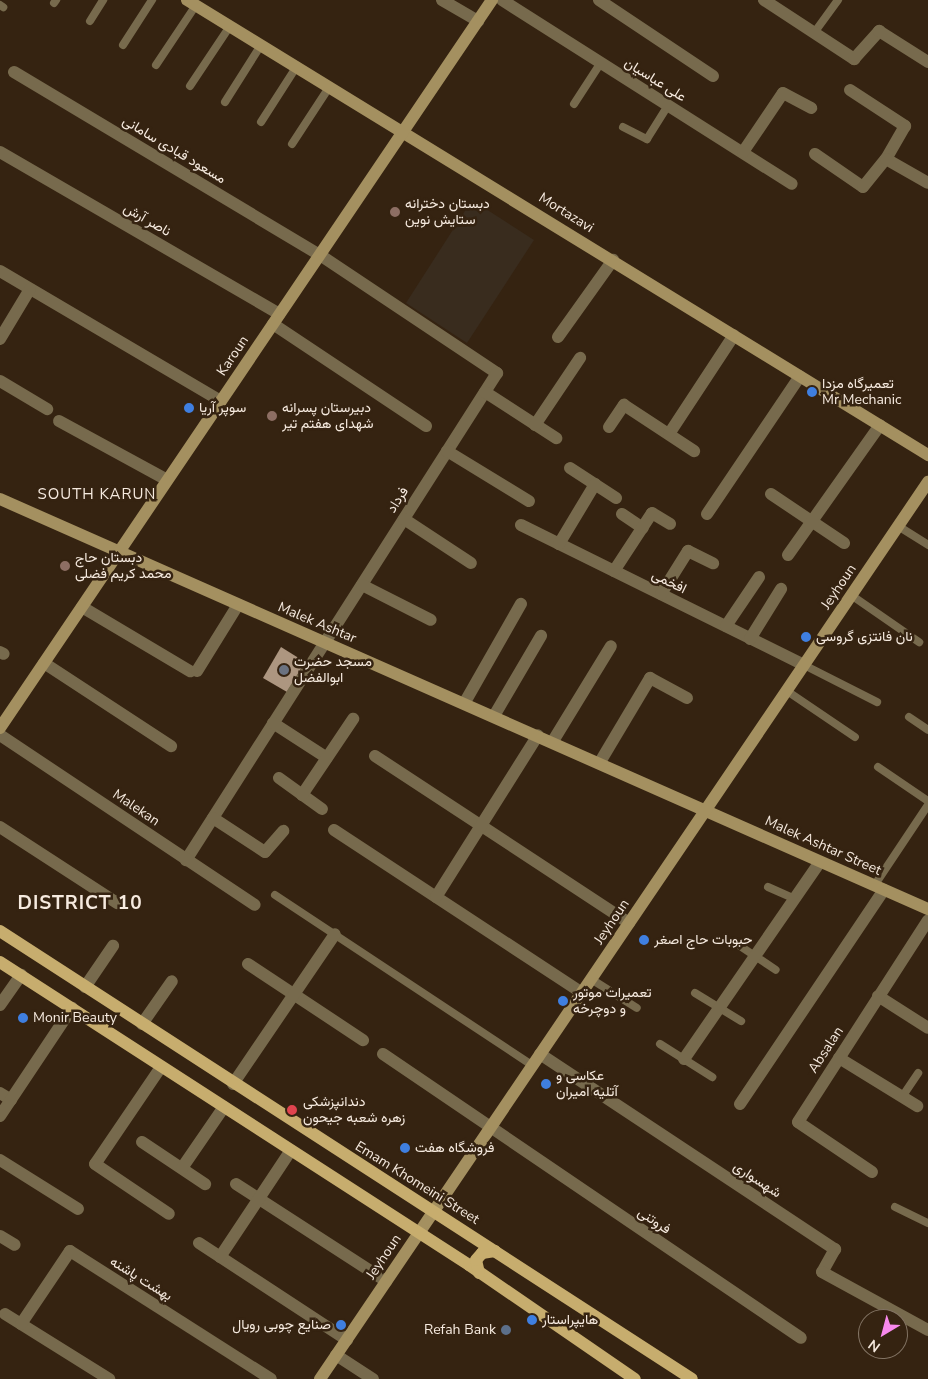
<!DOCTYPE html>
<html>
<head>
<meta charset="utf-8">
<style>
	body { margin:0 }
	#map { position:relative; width:928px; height:1379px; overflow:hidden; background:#352311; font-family:"Nunito Sans",Vazirmatn,sans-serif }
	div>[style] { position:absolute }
	.industrial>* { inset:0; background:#392c1e }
	.building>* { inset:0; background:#ad9680 }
	.lane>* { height:8px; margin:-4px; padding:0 4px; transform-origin:4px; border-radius:4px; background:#776a4d }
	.street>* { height:12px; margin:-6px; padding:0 6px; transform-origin:6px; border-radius:6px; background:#776a4d }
	.secondary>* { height:12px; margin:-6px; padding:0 6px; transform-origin:6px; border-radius:6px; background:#a49060 }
	.primary>* { height:12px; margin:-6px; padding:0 6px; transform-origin:6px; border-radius:6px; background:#c7ad6e }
	.dots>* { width:14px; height:14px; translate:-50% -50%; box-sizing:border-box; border:2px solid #352311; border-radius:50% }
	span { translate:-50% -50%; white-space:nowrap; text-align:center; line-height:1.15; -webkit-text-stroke:5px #352311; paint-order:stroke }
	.street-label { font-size:14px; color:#f6eadf }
	.poi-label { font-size:14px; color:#f6eadf }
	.left { translate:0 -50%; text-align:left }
	.right { translate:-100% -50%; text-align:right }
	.neighbourhood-label { font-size:15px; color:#f6eadf; letter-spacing:1px }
	.district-label { font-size:19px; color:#f6eadf; font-weight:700; letter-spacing:1px }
	.north { position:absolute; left:858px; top:1309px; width:50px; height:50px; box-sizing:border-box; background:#352311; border:1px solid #827363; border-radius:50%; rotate:217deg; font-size:14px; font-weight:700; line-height:20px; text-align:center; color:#f6eadf }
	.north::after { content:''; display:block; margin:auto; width:18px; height:22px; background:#f788eb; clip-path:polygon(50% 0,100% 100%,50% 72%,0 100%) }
</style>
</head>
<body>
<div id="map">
	<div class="industrial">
		<i style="clip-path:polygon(472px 200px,534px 240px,467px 343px,406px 303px)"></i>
	</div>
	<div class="building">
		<i style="clip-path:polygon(281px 647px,305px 662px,287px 692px,263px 678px)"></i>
	</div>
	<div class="lane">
		<i style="left:54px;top:3px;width:4px;rotate:-56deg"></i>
		<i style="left:0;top:5px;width:4px;rotate:34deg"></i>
		<i style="left:90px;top:21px;width:25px;rotate:-58deg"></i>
		<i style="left:814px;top:33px;width:41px;rotate:-54deg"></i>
		<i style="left:123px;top:45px;width:54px;rotate:-57.2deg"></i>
		<i style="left:156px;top:65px;width:72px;rotate:-56.3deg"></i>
		<i style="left:190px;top:86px;width:72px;rotate:-56.3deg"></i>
		<i style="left:225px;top:102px;width:67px;rotate:-57.7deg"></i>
		<i style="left:574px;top:104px;width:48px;rotate:-57deg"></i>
		<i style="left:261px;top:122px;width:67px;rotate:-57.3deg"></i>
		<i style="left:623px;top:127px;width:27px;rotate:27deg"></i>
		<i style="left:647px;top:139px;width:40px;rotate:-58deg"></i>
		<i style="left:292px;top:144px;width:69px;rotate:-56.8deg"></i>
		<i style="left:898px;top:526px;width:36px;rotate:32deg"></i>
		<i style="left:851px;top:595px;width:83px;rotate:34.7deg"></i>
		<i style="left:804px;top:665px;width:82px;rotate:26.9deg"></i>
		<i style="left:787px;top:691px;width:82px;rotate:34.1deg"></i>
		<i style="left:909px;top:717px;width:23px;rotate:34deg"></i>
		<i style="left:878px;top:767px;width:60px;rotate:34.2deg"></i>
		<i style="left:874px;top:886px;width:97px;rotate:-56.3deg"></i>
		<i style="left:768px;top:887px;width:30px;rotate:24deg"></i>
		<i style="left:275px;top:895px;width:310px;rotate:33.5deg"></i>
		<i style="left:734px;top:942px;width:50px;rotate:33.7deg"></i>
		<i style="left:591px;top:979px;width:54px;rotate:32.2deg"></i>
		<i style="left:695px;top:993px;width:54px;rotate:31.3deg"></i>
		<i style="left:660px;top:1044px;width:62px;rotate:32.4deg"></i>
		<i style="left:902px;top:1097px;width:29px;rotate:-56deg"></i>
		<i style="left:895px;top:1207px;width:37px;rotate:26deg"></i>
	</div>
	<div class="street">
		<i style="left:442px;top:0;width:42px;rotate:30.3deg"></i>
		<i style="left:502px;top:0;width:343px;rotate:32.4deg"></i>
		<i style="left:599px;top:0;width:137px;rotate:33.7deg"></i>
		<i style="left:764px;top:0;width:108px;rotate:33.2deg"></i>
		<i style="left:854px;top:59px;width:38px;rotate:-48deg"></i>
		<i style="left:879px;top:31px;width:58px;rotate:32.3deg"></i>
		<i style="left:14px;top:72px;width:357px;rotate:30.9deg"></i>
		<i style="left:320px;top:255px;width:213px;rotate:33.7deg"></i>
		<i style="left:497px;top:373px;width:578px;rotate:122.56deg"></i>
		<i style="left:850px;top:90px;width:66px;rotate:33.2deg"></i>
		<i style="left:905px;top:126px;width:38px;rotate:120deg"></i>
		<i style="left:0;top:152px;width:323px;rotate:30.1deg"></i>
		<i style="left:743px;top:152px;width:71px;rotate:-55.9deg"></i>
		<i style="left:783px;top:93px;width:32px;rotate:28deg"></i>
		<i style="left:815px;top:154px;width:58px;rotate:34.5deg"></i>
		<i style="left:863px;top:187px;width:36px;rotate:-51deg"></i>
		<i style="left:886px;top:159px;width:48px;rotate:29.7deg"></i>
		<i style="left:0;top:271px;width:256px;rotate:30.5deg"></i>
		<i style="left:273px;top:324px;width:184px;rotate:33.7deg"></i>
		<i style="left:558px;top:337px;width:95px;rotate:-54.5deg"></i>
		<i style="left:0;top:339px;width:58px;rotate:-59deg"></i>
		<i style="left:0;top:381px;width:55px;rotate:30.8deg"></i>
		<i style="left:485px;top:392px;width:85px;rotate:32.9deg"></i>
		<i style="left:59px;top:421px;width:123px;rotate:28.6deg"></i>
		<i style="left:535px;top:425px;width:81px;rotate:-56.1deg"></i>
		<i style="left:609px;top:427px;width:27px;rotate:-56deg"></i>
		<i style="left:624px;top:405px;width:84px;rotate:33.3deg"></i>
		<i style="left:669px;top:434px;width:118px;rotate:-56.7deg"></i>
		<i style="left:447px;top:451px;width:96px;rotate:31.4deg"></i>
		<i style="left:570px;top:468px;width:55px;rotate:33.1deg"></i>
		<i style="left:771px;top:494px;width:88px;rotate:33.9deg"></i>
		<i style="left:622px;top:514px;width:25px;rotate:34deg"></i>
		<i style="left:707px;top:514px;width:166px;rotate:-56deg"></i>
		<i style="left:404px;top:519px;width:80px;rotate:33.3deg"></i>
		<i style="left:521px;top:525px;width:316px;rotate:26.3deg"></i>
		<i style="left:559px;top:544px;width:70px;rotate:-59deg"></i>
		<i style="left:788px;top:555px;width:159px;rotate:-54.7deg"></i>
		<i style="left:614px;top:571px;width:69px;rotate:-56.8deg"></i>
		<i style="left:652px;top:513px;width:21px;rotate:31deg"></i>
		<i style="left:362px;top:585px;width:77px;rotate:26.9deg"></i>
		<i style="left:661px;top:594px;width:51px;rotate:-57.9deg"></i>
		<i style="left:688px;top:551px;width:28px;rotate:26deg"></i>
		<i style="left:82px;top:607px;width:126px;rotate:30.7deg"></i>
		<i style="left:726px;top:626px;width:59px;rotate:-56deg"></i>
		<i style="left:750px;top:639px;width:59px;rotate:-58.2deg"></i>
		<i style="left:0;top:652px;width:4px;rotate:27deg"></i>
		<i style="left:44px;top:663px;width:152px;rotate:33.2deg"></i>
		<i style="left:197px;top:671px;width:78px;rotate:-58.2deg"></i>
		<i style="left:465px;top:702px;width:113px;rotate:-60.3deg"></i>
		<i style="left:494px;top:716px;width:93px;rotate:-59.6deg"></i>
		<i style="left:273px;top:723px;width:64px;rotate:32.9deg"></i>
		<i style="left:0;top:735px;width:306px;rotate:33.7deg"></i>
		<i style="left:553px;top:741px;width:111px;rotate:-58.6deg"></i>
		<i style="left:375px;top:756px;width:304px;rotate:33.3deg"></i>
		<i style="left:600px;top:762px;width:98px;rotate:-59.2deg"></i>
		<i style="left:650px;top:678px;width:42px;rotate:28.4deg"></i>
		<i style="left:279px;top:778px;width:53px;rotate:35.8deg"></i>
		<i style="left:302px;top:795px;width:92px;rotate:-56.1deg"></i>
		<i style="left:213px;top:818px;width:62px;rotate:33.2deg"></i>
		<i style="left:265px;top:852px;width:28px;rotate:-49deg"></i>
		<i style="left:0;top:827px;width:140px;rotate:33deg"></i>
		<i style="left:334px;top:830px;width:297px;rotate:33.3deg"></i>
		<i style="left:436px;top:897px;width:191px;rotate:-57.8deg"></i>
		<i style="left:248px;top:964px;width:138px;rotate:33.5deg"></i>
		<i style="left:85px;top:987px;width:50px;rotate:-55.7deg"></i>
		<i style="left:878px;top:996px;width:59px;rotate:32.6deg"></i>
		<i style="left:0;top:1005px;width:37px;rotate:-55deg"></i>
		<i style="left:142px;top:1024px;width:52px;rotate:-55.1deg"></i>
		<i style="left:383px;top:1054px;width:505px;rotate:34.19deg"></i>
		<i style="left:540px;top:1054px;width:354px;rotate:33.5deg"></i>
		<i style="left:835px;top:1249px;width:26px;rotate:119deg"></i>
		<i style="left:822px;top:1272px;width:121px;rotate:28.7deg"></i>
		<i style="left:839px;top:1058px;width:92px;rotate:31.6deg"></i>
		<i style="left:684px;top:1059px;width:239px;rotate:-55.4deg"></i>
		<i style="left:161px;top:1067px;width:117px;rotate:124.2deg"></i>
		<i style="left:95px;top:1164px;width:89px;rotate:34deg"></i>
		<i style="left:233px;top:1084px;width:181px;rotate:-55.8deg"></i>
		<i style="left:0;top:1093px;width:13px;rotate:32deg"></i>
		<i style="left:740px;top:1104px;width:258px;rotate:-56.1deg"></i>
		<i style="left:0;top:1116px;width:130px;rotate:-56.3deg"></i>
		<i style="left:142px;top:1142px;width:76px;rotate:33.7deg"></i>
		<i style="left:0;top:1160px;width:92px;rotate:32.1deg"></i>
		<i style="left:182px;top:1168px;width:74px;rotate:-55.5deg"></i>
		<i style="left:872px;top:1172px;width:89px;rotate:-146deg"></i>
		<i style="left:798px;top:1122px;width:240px;rotate:-57.2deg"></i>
		<i style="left:236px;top:1184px;width:179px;rotate:32.9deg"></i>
		<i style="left:0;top:1236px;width:17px;rotate:31deg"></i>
		<i style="left:199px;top:1243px;width:177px;rotate:33.2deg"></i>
		<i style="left:220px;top:1257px;width:128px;rotate:-56.4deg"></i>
		<i style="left:5px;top:1314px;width:123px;rotate:32deg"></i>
		<i style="left:21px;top:1324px;width:88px;rotate:-56.1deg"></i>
		<i style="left:70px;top:1251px;width:238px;rotate:32.5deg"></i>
		<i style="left:884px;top:1351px;width:2px;rotate:-63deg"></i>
		<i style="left:336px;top:1355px;width:44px;rotate:33deg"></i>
	</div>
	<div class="secondary">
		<i style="left:187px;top:0;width:870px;rotate:31.55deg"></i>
		<i style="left:0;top:499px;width:1015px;rotate:23.84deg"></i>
		<i style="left:0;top:728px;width:879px;rotate:-55.95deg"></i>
		<i style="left:320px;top:1379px;width:1084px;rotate:-55.87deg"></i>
	</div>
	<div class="primary">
		<i style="left:0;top:931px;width:824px;rotate:32.92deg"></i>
		<i style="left:0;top:962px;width:558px;rotate:32.86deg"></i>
		<i style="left:469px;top:1265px;width:201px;rotate:34.5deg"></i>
		<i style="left:479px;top:1273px;width:13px;rotate:-103deg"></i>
		<i style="left:476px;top:1260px;width:9px;rotate:-49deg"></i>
		<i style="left:482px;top:1253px;width:13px;rotate:-9deg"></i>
	</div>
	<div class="dots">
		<i style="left:395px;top:212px;background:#8d6e63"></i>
		<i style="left:812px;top:392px;background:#3f7fe0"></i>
		<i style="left:189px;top:408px;background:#3f7fe0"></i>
		<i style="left:272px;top:416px;background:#8d6e63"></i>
		<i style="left:65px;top:566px;background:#8d6e63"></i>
		<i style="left:806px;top:637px;background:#3f7fe0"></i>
		<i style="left:284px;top:670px;background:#6b7280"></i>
		<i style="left:644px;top:940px;background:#3f7fe0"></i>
		<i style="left:563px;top:1001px;background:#3f7fe0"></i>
		<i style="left:23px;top:1018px;background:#3f7fe0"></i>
		<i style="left:546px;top:1084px;background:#3f7fe0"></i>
		<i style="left:292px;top:1110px;background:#e0444e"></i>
		<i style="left:405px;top:1148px;background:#3f7fe0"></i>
		<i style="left:532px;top:1320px;background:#3f7fe0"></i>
		<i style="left:341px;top:1325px;background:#3f7fe0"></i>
		<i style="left:506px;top:1330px;background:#5c6f8a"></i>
	</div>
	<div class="street-label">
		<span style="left:655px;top:80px;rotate:32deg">علی عباسیان</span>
		<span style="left:174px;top:150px;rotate:31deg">مسعود قبادی سامانی</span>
		<span style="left:566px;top:213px;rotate:32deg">Mortazavi</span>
		<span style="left:147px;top:220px;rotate:30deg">ناصر آرش</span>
		<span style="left:233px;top:356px;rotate:-56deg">Karoun</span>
		<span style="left:398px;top:500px;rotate:-58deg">فرداد</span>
		<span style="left:669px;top:582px;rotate:26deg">افخمی</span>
		<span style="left:839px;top:587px;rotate:-56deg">Jeyhoun</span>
		<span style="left:317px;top:623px;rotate:23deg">Malek Ashtar</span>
		<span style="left:136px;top:808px;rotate:34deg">Malekan</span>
		<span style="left:823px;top:846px;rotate:24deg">Malek Ashtar Street</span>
		<span style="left:612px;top:922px;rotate:-56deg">Jeyhoun</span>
		<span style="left:826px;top:1050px;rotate:-57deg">Absalan</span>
		<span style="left:757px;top:1180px;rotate:33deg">شهسواری</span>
		<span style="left:417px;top:1183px;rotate:32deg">Emam Khomeini Street</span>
		<span style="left:654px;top:1221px;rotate:34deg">فروتنی</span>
		<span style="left:384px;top:1257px;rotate:-56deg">Jeyhoun</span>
		<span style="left:141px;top:1279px;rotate:32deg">بهشت پاشنه</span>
	</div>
	<div class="poi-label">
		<span class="left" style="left:405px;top:212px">دبستان دخترانه<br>ستایش نوین</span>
		<span class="left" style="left:822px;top:392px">تعمیرگاه مزدا<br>Mr Mechanic</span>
		<span class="left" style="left:199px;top:408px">سوپر آریا</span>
		<span class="left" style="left:282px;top:416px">دبیرستان پسرانه<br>شهدای هفتم تیر</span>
		<span class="left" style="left:75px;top:566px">دبستان حاج<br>محمد کریم فضلی</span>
		<span class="left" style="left:816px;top:637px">نان فانتزی گروسی</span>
		<span class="left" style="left:294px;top:670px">مسجد حضرت<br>ابوالفضل</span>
		<span class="left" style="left:654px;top:940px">حبوبات حاج اصغر</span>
		<span class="left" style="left:573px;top:1001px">تعمیرات موتور<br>و دوچرخه</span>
		<span class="left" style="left:33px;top:1018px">Monir Beauty</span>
		<span class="left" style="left:556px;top:1084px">عکاسی و<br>آتلیه امیران</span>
		<span class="left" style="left:303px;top:1110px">دندانپزشکی<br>زهره شعبه جیحون</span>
		<span class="left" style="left:415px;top:1148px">فروشگاه هفت</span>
		<span class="left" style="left:542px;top:1320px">هایپراستار</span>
		<span class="right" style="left:331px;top:1325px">صنایع چوبی رویال</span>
		<span class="right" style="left:496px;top:1330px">Refah Bank</span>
	</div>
	<div class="neighbourhood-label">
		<span style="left:97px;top:495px">SOUTH KARUN</span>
	</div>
	<div class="district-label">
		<span style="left:80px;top:904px">DISTRICT 10</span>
	</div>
	<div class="north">N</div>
</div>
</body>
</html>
